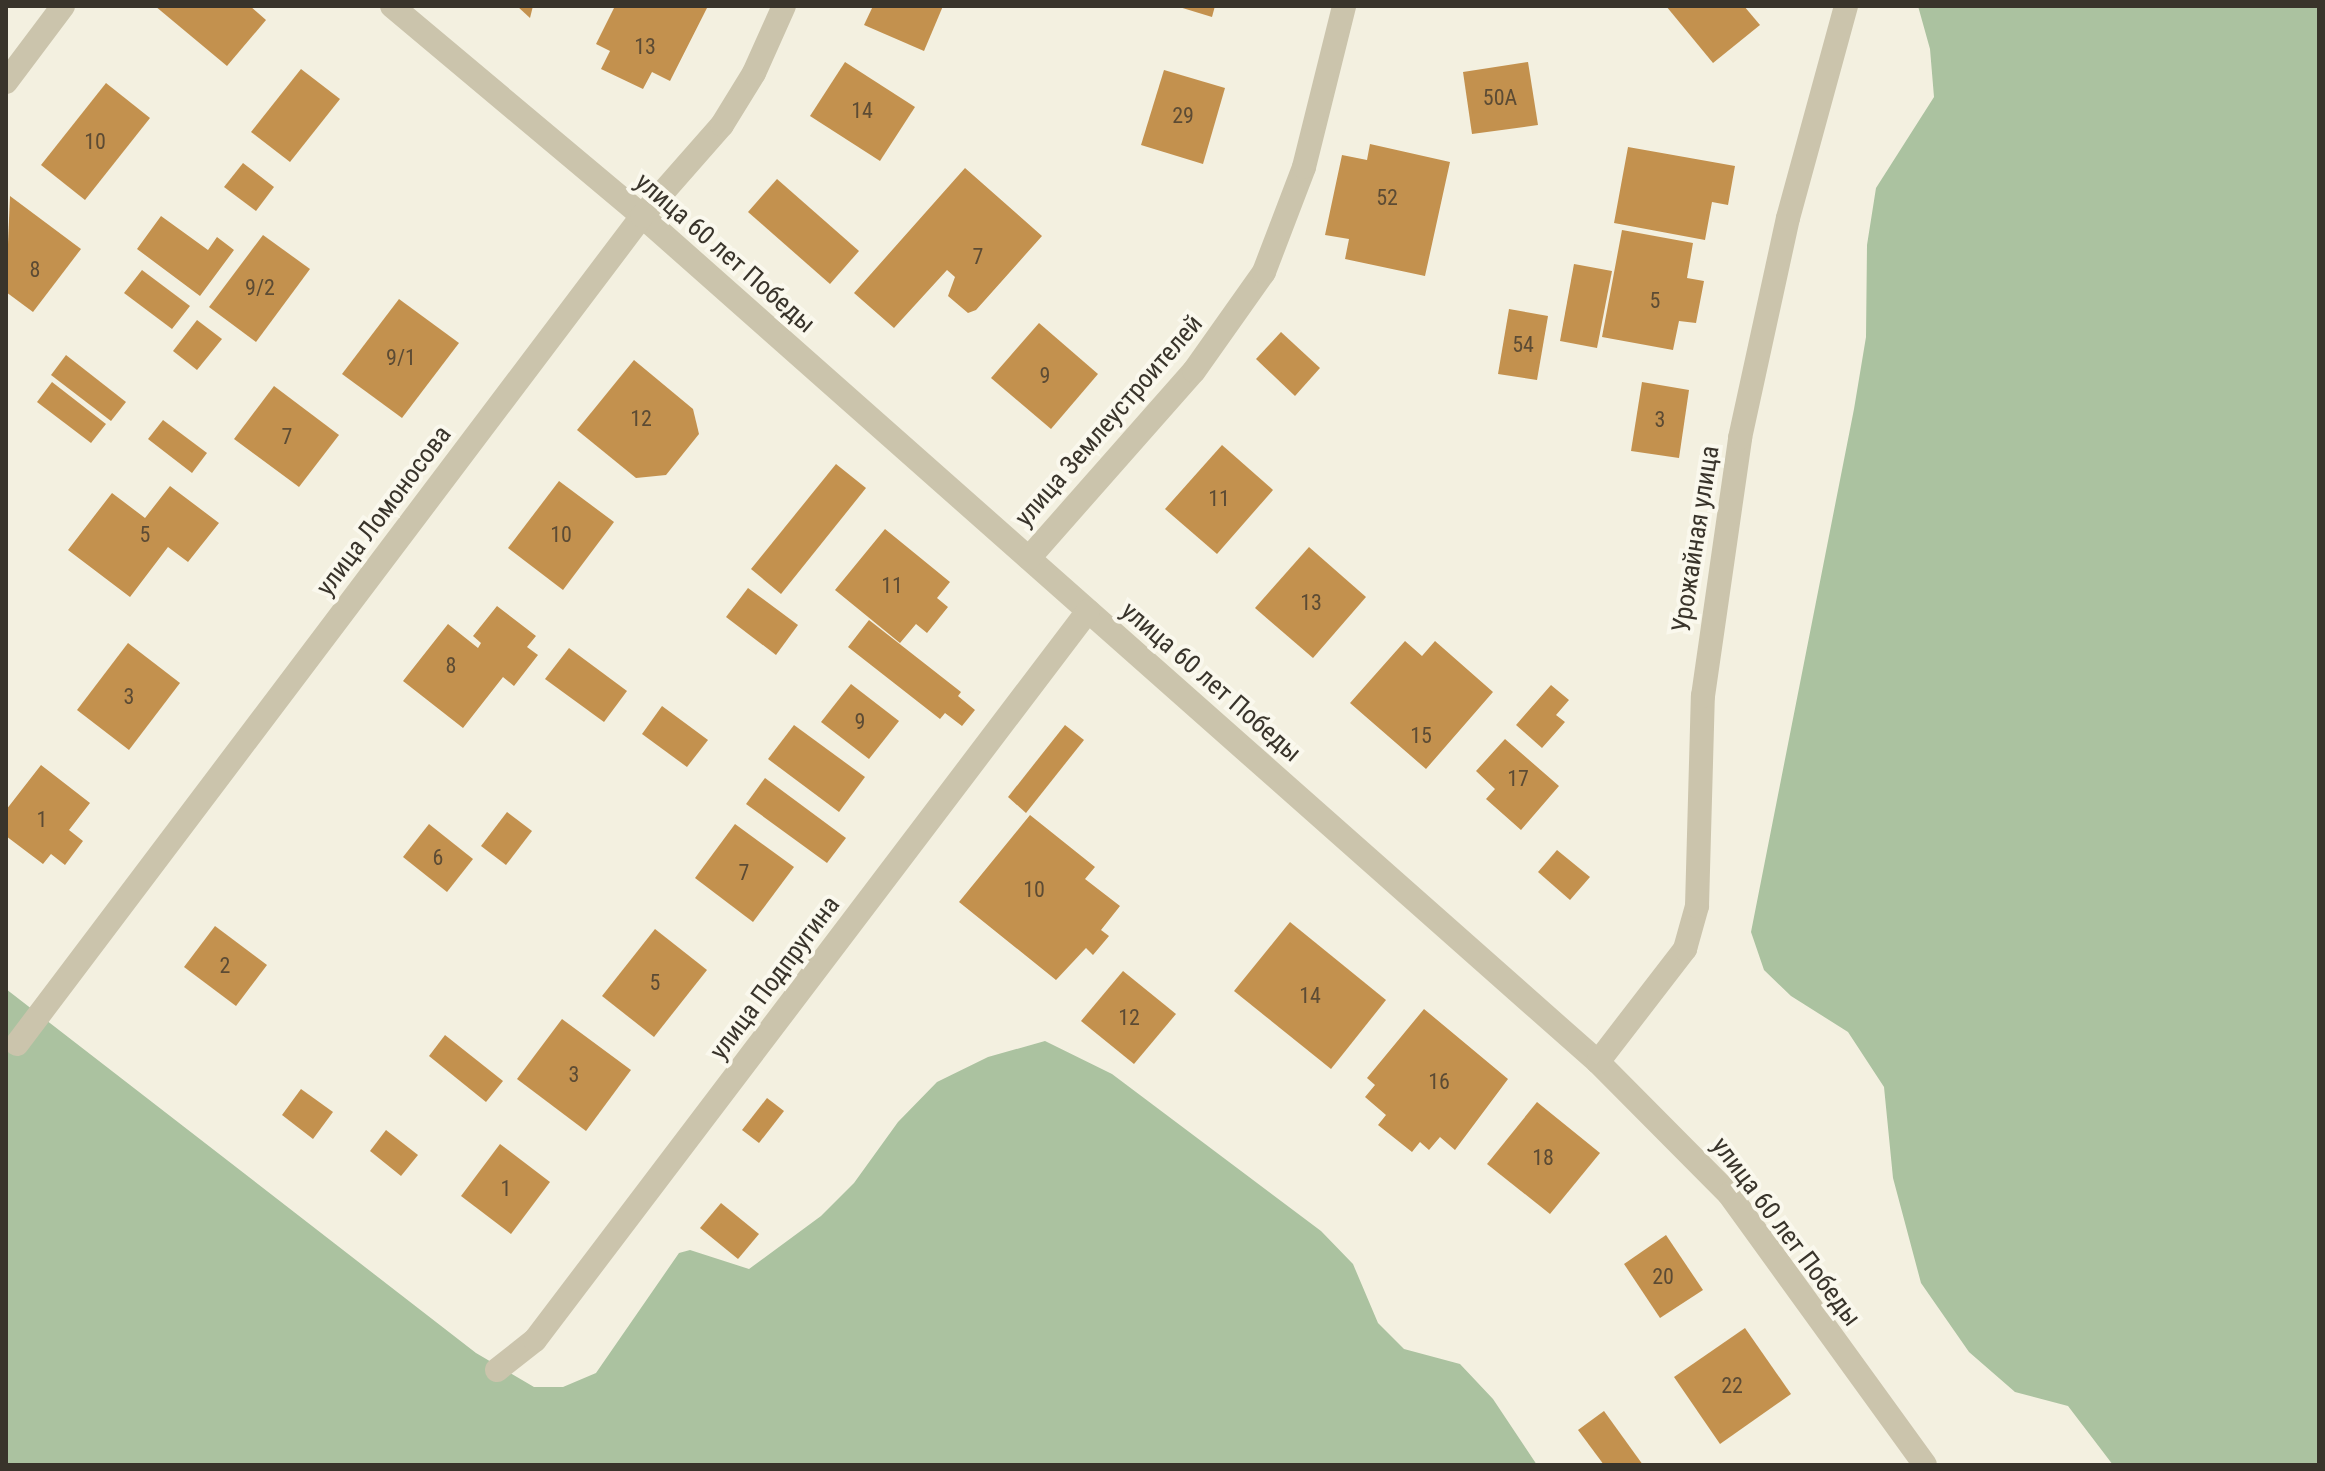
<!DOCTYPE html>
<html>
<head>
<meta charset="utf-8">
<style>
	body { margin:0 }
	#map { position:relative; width:2325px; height:1471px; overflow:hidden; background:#f3f0e0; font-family:"Roboto Condensed",sans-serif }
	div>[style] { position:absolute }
	.green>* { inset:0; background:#abc2a0 }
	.building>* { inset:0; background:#c3914e }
	.street>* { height:24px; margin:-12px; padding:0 12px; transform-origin:12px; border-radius:12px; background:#cbc4ac }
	span { translate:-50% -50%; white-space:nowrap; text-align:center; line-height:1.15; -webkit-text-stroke:8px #faf8ed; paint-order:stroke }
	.number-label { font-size:22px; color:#5c4b34 }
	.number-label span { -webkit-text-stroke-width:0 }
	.street-label { font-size:26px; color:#39342b }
	.frame { position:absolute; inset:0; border:8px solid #39342b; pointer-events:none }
</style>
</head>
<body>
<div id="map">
	<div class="green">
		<i style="clip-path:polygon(1918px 6px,2319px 6px,2319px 1465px,2113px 1465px,2068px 1406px,2015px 1392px,1969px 1352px,1921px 1283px,1893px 1178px,1884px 1087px,1848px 1032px,1791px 996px,1764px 970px,1751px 932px,1854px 409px,1866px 337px,1867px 245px,1876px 188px,1934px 97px,1930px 49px)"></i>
		<i style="clip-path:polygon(6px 989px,476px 1353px,534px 1387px,563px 1387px,596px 1373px,679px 1253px,690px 1250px,749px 1269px,821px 1216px,854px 1183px,898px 1122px,937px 1082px,988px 1057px,1045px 1041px,1112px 1074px,1321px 1231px,1353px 1264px,1378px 1323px,1404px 1349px,1460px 1364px,1493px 1399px,1537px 1465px,6px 1465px)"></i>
	</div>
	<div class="building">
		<i style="clip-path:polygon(155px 6px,250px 6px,266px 20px,227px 66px)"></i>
		<i style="clip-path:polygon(517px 6px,533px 6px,530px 18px)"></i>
		<i style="clip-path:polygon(615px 6px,708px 6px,670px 81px,652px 72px,643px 89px,601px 69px,610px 51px,596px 44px)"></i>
		<i style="clip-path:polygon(873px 6px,943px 6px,924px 51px,864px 25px)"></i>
		<i style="clip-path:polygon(1176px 6px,1215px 6px,1212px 17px)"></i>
		<i style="clip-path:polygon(1666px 6px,1744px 6px,1760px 25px,1713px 63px)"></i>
		<i style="clip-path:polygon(845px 62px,915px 107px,880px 161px,810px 116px)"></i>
		<i style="clip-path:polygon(1528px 62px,1538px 125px,1472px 134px,1463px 72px)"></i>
		<i style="clip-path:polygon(301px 69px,340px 99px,290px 162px,251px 132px)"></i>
		<i style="clip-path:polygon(1164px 70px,1225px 88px,1203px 164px,1141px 145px)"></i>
		<i style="clip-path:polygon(106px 83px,150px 118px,85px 200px,41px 165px)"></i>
		<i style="clip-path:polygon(1370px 144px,1450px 162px,1425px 276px,1345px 259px,1349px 239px,1325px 235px,1342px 155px,1367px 160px)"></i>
		<i style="clip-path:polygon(1628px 147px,1735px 166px,1728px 205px,1712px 202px,1705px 240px,1614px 223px)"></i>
		<i style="clip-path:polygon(243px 163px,274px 187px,256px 211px,224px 187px)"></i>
		<i style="clip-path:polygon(965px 168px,1042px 236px,976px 310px,968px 313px,948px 296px,955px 277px,947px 270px,894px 328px,854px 293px)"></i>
		<i style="clip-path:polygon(777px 179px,859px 251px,830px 284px,748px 212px)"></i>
		<i style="clip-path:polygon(10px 196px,81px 249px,33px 312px,6px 292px)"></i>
		<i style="clip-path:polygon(161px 216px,208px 250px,217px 237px,234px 250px,200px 296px,137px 249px)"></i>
		<i style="clip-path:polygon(1622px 230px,1693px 243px,1687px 278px,1704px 281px,1696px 323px,1679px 321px,1673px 350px,1602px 337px)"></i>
		<i style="clip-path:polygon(263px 235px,310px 269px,256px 342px,209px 307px)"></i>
		<i style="clip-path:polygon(1574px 264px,1612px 271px,1597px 348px,1560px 341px)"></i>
		<i style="clip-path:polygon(142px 270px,190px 306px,172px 329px,124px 293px)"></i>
		<i style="clip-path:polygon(399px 299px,459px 343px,402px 418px,342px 374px)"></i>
		<i style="clip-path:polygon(1509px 309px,1548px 316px,1537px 380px,1498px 374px)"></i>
		<i style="clip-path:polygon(197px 320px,222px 339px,197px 370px,173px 351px)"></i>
		<i style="clip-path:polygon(1039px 323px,1098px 374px,1051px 429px,991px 378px)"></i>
		<i style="clip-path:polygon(1281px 332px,1320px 368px,1295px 396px,1256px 359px)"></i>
		<i style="clip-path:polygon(66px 355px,126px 402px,111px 421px,51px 375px)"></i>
		<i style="clip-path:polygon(634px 360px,693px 409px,699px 434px,666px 475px,636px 478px,577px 430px)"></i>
		<i style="clip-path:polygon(52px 382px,106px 424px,91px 443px,37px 402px)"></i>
		<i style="clip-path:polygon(1642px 382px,1689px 390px,1679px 458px,1631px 451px)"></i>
		<i style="clip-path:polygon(274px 386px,339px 435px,299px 487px,234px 439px)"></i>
		<i style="clip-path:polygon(163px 420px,207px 453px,192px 473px,148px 439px)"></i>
		<i style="clip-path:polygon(1222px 445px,1273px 490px,1217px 554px,1165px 509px)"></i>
		<i style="clip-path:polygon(836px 464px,866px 488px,781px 594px,751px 569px)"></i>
		<i style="clip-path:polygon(559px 481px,614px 522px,563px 590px,508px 548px)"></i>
		<i style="clip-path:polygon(170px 486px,219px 523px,188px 562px,168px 547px,130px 597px,68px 550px,112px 493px,145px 518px)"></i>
		<i style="clip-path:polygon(885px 529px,950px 582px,937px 598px,948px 607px,927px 633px,916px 624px,900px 643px,835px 590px)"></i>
		<i style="clip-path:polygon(1309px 547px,1366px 597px,1313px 658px,1255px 608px)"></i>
		<i style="clip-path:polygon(748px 588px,798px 625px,776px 655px,726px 617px)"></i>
		<i style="clip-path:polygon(497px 606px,536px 636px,527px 647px,538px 655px,514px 686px,503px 677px,463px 728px,403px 681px,448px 624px,478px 648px,481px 643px,473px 636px)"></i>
		<i style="clip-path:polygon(869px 620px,961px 692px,958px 696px,975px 710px,962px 726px,945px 713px,940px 719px,848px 647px)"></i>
		<i style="clip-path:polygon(1405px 641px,1422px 656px,1435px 641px,1493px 692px,1426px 769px,1350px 703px)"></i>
		<i style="clip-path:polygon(128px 643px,180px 683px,129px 750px,77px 710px)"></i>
		<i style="clip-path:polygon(569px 648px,627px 691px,604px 722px,545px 679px)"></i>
		<i style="clip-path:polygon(851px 684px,899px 721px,869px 759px,821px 722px)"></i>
		<i style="clip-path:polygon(1551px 685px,1569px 700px,1556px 715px,1565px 722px,1542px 748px,1516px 725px)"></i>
		<i style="clip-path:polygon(662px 706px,708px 740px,687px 767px,642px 734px)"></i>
		<i style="clip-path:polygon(794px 725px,865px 777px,839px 812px,768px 759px)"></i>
		<i style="clip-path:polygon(1065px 725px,1084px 740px,1026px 813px,1008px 797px)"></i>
		<i style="clip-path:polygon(1505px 739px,1559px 786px,1521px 830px,1486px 799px,1495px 789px,1476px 771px)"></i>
		<i style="clip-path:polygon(41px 765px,90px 803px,69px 830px,83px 841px,65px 865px,51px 854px,43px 864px,6px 836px,6px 810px)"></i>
		<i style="clip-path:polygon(765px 778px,846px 838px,827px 863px,746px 804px)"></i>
		<i style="clip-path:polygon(507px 812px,532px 831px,506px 865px,481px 846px)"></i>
		<i style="clip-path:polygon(1030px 815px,1095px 867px,1085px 879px,1120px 906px,1101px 930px,1109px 936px,1093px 955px,1086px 948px,1056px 980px,959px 902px)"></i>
		<i style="clip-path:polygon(429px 824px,473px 859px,447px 892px,403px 857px)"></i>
		<i style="clip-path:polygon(735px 824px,794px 867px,753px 922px,695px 878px)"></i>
		<i style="clip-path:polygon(1557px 850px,1590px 877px,1570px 900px,1538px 872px)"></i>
		<i style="clip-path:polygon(1290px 922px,1386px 1000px,1331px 1069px,1234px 991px)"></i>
		<i style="clip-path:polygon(215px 926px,267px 965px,236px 1006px,184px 967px)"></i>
		<i style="clip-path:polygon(655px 929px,707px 970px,654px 1037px,602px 996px)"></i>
		<i style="clip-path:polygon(1123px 971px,1176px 1014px,1134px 1064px,1081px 1021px)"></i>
		<i style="clip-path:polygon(1424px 1009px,1508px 1079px,1455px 1150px,1440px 1137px,1429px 1150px,1420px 1142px,1412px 1152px,1378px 1125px,1386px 1115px,1365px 1097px,1375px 1085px,1367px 1078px)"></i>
		<i style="clip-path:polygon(562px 1019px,631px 1070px,586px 1131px,517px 1079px)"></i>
		<i style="clip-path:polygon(445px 1035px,503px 1081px,486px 1102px,429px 1056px)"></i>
		<i style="clip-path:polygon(301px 1089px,333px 1112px,313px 1139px,282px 1115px)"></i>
		<i style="clip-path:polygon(767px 1098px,784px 1111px,759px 1143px,742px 1130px)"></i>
		<i style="clip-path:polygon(1537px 1102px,1600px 1153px,1550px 1214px,1487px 1164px)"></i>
		<i style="clip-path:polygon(386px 1130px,418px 1155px,401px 1176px,370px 1151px)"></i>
		<i style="clip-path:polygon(500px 1144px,550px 1182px,511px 1234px,461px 1196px)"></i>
		<i style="clip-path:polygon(721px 1203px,759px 1234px,738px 1259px,700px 1228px)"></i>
		<i style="clip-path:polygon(1666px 1235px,1703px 1290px,1660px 1318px,1624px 1264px)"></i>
		<i style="clip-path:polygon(1745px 1328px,1791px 1394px,1720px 1444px,1674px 1377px)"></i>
		<i style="clip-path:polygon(1604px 1411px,1643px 1465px,1604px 1465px,1578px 1430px)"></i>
	</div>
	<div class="street">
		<i style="left:392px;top:6px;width:326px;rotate:40deg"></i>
		<i style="left:642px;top:216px;width:1277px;rotate:41.51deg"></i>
		<i style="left:1598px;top:1062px;width:186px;rotate:45.2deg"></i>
		<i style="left:1729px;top:1194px;width:334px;rotate:54.1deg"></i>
		<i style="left:6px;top:82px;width:95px;rotate:-53.1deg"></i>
		<i style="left:1029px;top:558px;width:249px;rotate:-48.6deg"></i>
		<i style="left:1194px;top:371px;width:121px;rotate:-54.7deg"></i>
		<i style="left:1264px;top:272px;width:112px;rotate:-69.1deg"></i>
		<i style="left:1304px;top:167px;width:166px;rotate:-76deg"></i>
		<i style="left:17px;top:1044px;width:1037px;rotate:-52.95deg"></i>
		<i style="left:642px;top:216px;width:121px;rotate:-48.7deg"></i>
		<i style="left:722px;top:125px;width:61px;rotate:-58.4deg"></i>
		<i style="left:754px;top:73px;width:73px;rotate:-65.9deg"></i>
		<i style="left:1598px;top:1062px;width:143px;rotate:-52.4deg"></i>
		<i style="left:1685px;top:949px;width:45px;rotate:-74.4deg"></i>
		<i style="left:1697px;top:906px;width:210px;rotate:-88.4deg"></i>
		<i style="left:1703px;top:696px;width:261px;rotate:-81.8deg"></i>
		<i style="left:1740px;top:438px;width:225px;rotate:-77.7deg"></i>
		<i style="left:1788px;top:218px;width:220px;rotate:-74.7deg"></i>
		<i style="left:497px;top:1370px;width:48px;rotate:-38.3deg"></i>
		<i style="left:535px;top:1340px;width:915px;rotate:-52.82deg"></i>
	</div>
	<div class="number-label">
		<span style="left:645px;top:47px">13</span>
		<span style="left:1500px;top:98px">50А</span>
		<span style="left:862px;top:111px">14</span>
		<span style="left:1183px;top:116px">29</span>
		<span style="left:95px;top:142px">10</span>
		<span style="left:1387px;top:198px">52</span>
		<span style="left:978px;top:257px">7</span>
		<span style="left:35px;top:270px">8</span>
		<span style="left:260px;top:288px">9/2</span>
		<span style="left:1655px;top:301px">5</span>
		<span style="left:1523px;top:345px">54</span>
		<span style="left:401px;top:358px">9/1</span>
		<span style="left:1045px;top:376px">9</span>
		<span style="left:641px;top:419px">12</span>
		<span style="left:1660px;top:420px">3</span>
		<span style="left:287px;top:437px">7</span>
		<span style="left:1219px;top:499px">11</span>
		<span style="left:145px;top:535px">5</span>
		<span style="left:561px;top:535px">10</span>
		<span style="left:892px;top:586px">11</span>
		<span style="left:1311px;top:603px">13</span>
		<span style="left:451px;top:666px">8</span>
		<span style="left:129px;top:697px">3</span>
		<span style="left:860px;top:722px">9</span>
		<span style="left:1421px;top:736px">15</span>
		<span style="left:1518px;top:779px">17</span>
		<span style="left:42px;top:820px">1</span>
		<span style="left:438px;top:858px">6</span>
		<span style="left:744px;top:873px">7</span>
		<span style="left:1034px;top:890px">10</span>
		<span style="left:225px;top:966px">2</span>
		<span style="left:655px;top:983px">5</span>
		<span style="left:1310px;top:996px">14</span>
		<span style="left:1129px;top:1018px">12</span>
		<span style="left:574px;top:1075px">3</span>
		<span style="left:1439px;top:1082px">16</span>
		<span style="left:1543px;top:1158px">18</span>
		<span style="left:506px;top:1189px">1</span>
		<span style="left:1663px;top:1277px">20</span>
		<span style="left:1732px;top:1386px">22</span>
	</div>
	<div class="street-label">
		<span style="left:725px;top:253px;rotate:41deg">улица 60 лет Победы</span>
		<span style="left:1109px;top:421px;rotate:-49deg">улица Землеустроителей</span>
		<span style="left:384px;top:511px;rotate:-53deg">улица Ломоносова</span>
		<span style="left:1696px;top:539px;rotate:-81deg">Урожайная улица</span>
		<span style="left:1211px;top:682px;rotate:41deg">улица 60 лет Победы</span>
		<span style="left:775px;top:978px;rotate:-53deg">улица Подпругина</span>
		<span style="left:1786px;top:1232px;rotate:53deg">улица 60 лет Победы</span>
	</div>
	<div class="frame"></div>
</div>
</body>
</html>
